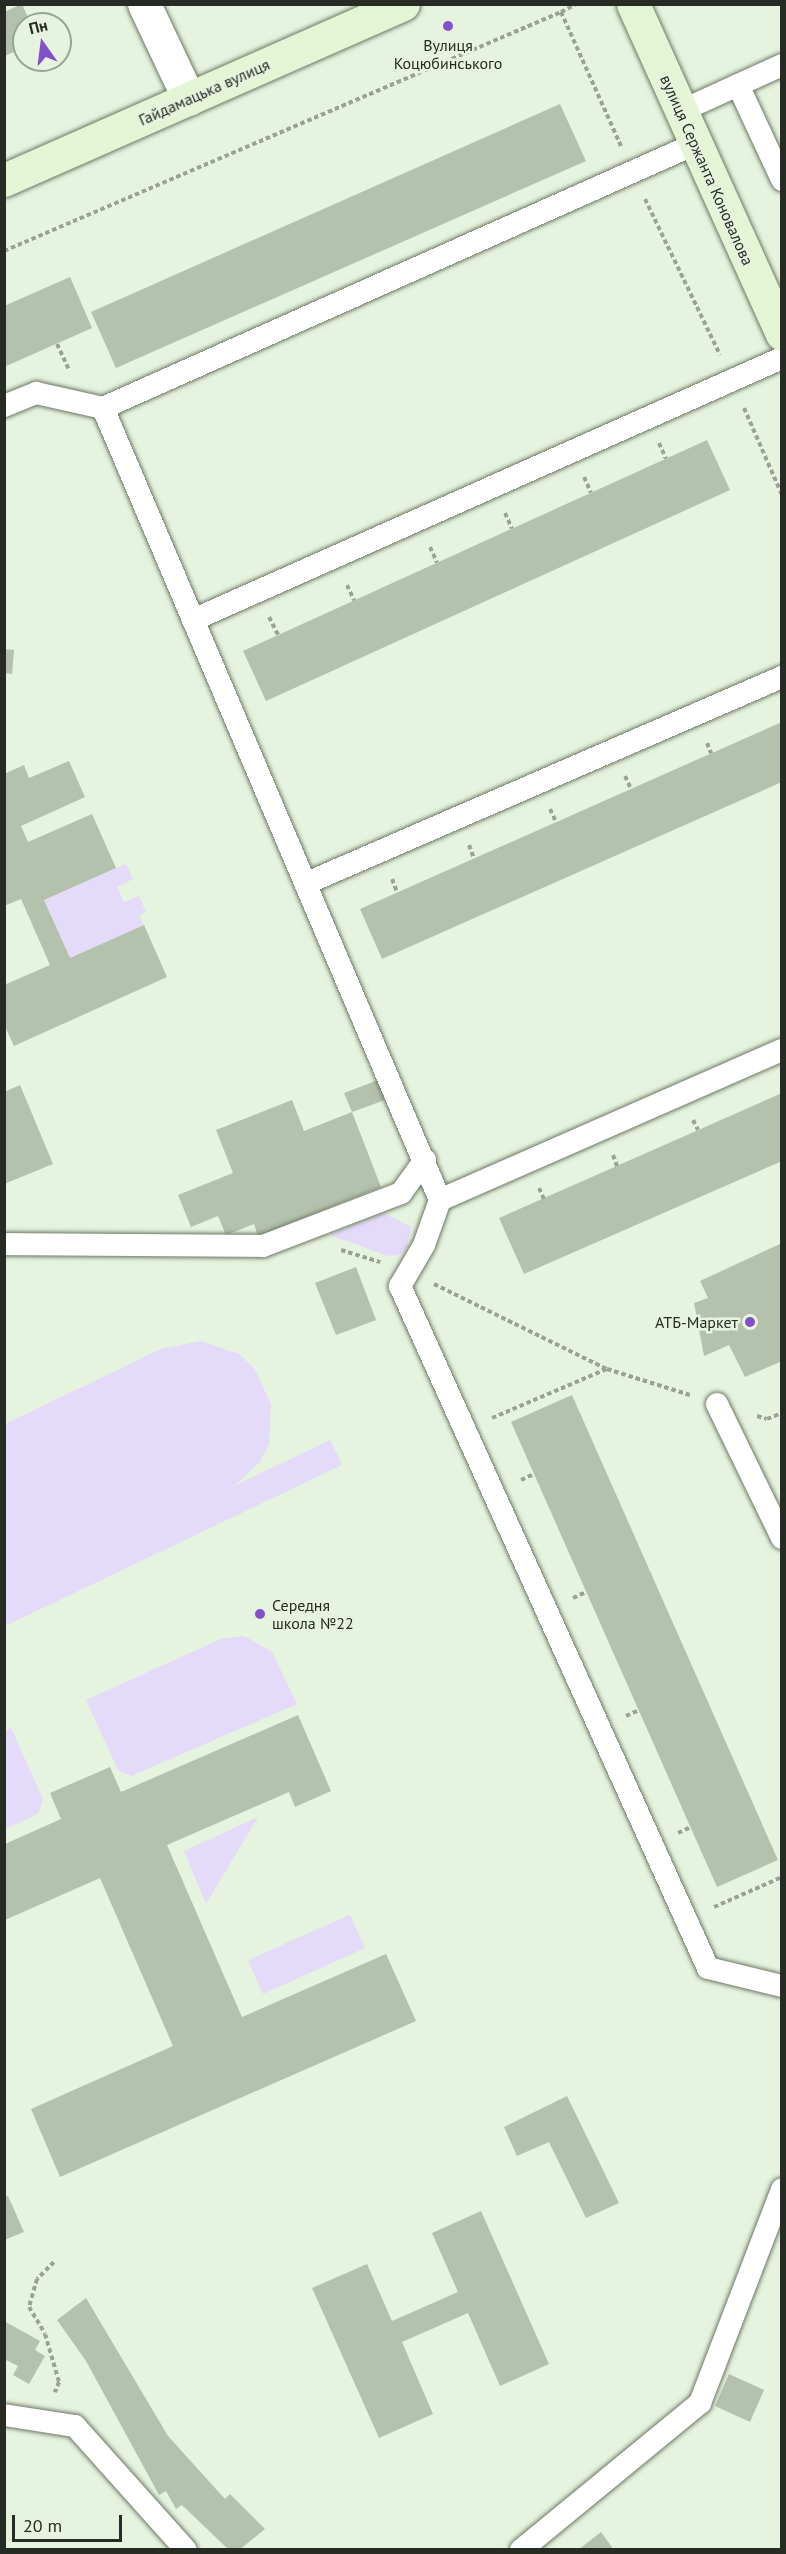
<!DOCTYPE html>
<html>
<head>
<meta charset="utf-8">
<style>
	body { margin:0 }
	#map { position:relative; width:786px; height:2554px; overflow:hidden; background:#e6f3de; font-family:"PT Sans",sans-serif }
	div>[style] { position:absolute }
	.green>* { inset:0; background:#e4dafa }
	.building>* { inset:0; background:#b4c1ac }
	.path>* { height:4px; margin-top:-2px; transform-origin:0; background:repeating-linear-gradient(90deg,#99a293 0 4.5px,transparent 0 7.5px) }
	.roads { filter:drop-shadow(0 0 2px #6c7865) drop-shadow(0 0 2px #6c7865) }
	.lane>* { height:22px; margin:-11px; padding:0 11px; transform-origin:11px; border-radius:11px; background:#fff }
	.street>* { height:33px; margin:-16.5px; padding:0 16.5px; transform-origin:16.5px; border-radius:16.5px; background:#fff }
	.secondary>* { height:33px; margin:-16.5px; padding:0 16.5px; transform-origin:16.5px; border-radius:16.5px; background:#e3f5d5 }
	.dots>* { width:16px; height:16px; translate:-50% -50%; box-sizing:border-box; border:3px solid #e6f3de; border-radius:50% }
	span { translate:-50% -50%; white-space:nowrap; text-align:center; line-height:1.15; -webkit-text-stroke:5px #e6f3de; paint-order:stroke }
	.poi-label { font-size:16px; color:#262b23 }
	.right { translate:-100% -50%; text-align:right }
	.left { translate:0 -50%; text-align:left }
	.street-label { font-size:16px; color:#262b23 }
	.frame { position:absolute; inset:0; border:6px solid #262b23; pointer-events:none }
	.north { position:absolute; left:12px; top:12px; width:60px; height:60px; box-sizing:border-box; background:#e6f3de; border:2px solid #99a393; border-radius:50%; rotate:346deg; font-size:16px; font-weight:700; line-height:24px; text-align:center; color:#262b23 }
	.north::after { content:''; display:block; margin:auto; width:21px; height:27px; background:#8250c8; clip-path:polygon(50% 0,100% 100%,50% 72%,0 100%) }
	.scale { position:absolute; left:12px; top:2515px; width:110px; height:27px; box-sizing:border-box; border:3px solid #262b23; border-top:0; padding-left:8px; font-size:18px; line-height:21px; white-space:nowrap; color:#262b23; -webkit-text-stroke:4px #e6f3de; paint-order:stroke }
</style>
</head>
<body>
<div id="map">
	<div class="green">
		<i style="clip-path:polygon(126px 864px,133px 879px,117px 887px,124px 902px,139px 896px,146px 912px,139px 915px,144px 925px,70px 958px,44px 900px)"></i>
		<i style="clip-path:polygon(384px 1213px,411px 1227px,407px 1249px,400px 1255px,388px 1256px,330px 1235px)"></i>
		<i style="clip-path:polygon(201px 1341px,239px 1354px,254px 1368px,271px 1404px,269px 1445px,259px 1463px,234px 1486px,330px 1440px,342px 1465px,5px 1626px,5px 1424px,161px 1349px)"></i>
		<i style="clip-path:polygon(244px 1636px,272px 1652px,297px 1704px,131px 1776px,118px 1770px,86px 1700px,221px 1639px)"></i>
		<i style="clip-path:polygon(11px 1728px,43px 1799px,38px 1814px,5px 1829px,5px 1731px)"></i>
		<i style="clip-path:polygon(258px 1817px,206px 1904px,184px 1851px)"></i>
		<i style="clip-path:polygon(350px 1915px,365px 1948px,263px 1994px,248px 1960px)"></i>
	</div>
	<div class="building">
		<i style="clip-path:polygon(22px 4px,31px 24px,24px 24px,24px 48px,4px 56px,4px 12px)"></i>
		<i style="clip-path:polygon(560px 104px,586px 161px,116px 368px,91px 312px)"></i>
		<i style="clip-path:polygon(70px 277px,92px 328px,4px 367px,4px 306px)"></i>
		<i style="clip-path:polygon(707px 440px,730px 490px,266px 701px,243px 651px)"></i>
		<i style="clip-path:polygon(4px 649px,14px 650px,12px 674px,4px 673px)"></i>
		<i style="clip-path:polygon(782px 722px,782px 782px,382px 959px,360px 909px)"></i>
		<i style="clip-path:polygon(69px 761px,85px 797px,21px 826px,28px 842px,92px 814px,116px 868px,44px 900px,70px 958px,144px 925px,167px 977px,14px 1046px,4px 1024px,4px 985px,50px 965px,21px 899px,4px 906px,4px 774px,24px 765px,29px 778px)"></i>
		<i style="clip-path:polygon(378px 1080px,385px 1100px,352px 1112px,344px 1093px)"></i>
		<i style="clip-path:polygon(20px 1085px,53px 1164px,4px 1184px,4px 1092px)"></i>
		<i style="clip-path:polygon(782px 1093px,782px 1161px,524px 1274px,499px 1218px)"></i>
		<i style="clip-path:polygon(292px 1100px,304px 1131px,352px 1112px,381px 1187px,258px 1236px,254px 1224px,226px 1235px,218px 1216px,191px 1227px,178px 1195px,233px 1173px,216px 1130px)"></i>
		<i style="clip-path:polygon(782px 1243px,782px 1361px,745px 1377px,729px 1345px,704px 1356px,694px 1303px,708px 1298px,700px 1281px)"></i>
		<i style="clip-path:polygon(356px 1267px,376px 1320px,336px 1335px,315px 1283px)"></i>
		<i style="clip-path:polygon(572px 1395px,778px 1860px,717px 1887px,511px 1422px)"></i>
		<i style="clip-path:polygon(298px 1715px,331px 1791px,295px 1807px,289px 1792px,167px 1845px,242px 2017px,386px 1954px,416px 2021px,60px 2177px,31px 2109px,173px 2046px,100px 1878px,5px 1920px,5px 1844px,61px 1819px,50px 1793px,110px 1767px,121px 1792px)"></i>
		<i style="clip-path:polygon(567px 2096px,619px 2203px,586px 2218px,549px 2142px,517px 2156px,504px 2127px)"></i>
		<i style="clip-path:polygon(8px 2196px,24px 2232px,4px 2240px,4px 2197px)"></i>
		<i style="clip-path:polygon(481px 2211px,549px 2364px,500px 2386px,468px 2313px,402px 2342px,433px 2414px,379px 2438px,312px 2288px,367px 2264px,392px 2321px,458px 2292px,432px 2233px)"></i>
		<i style="clip-path:polygon(86px 2298px,168px 2436px,225px 2499px,230px 2494px,265px 2529px,239px 2550px,229px 2550px,182px 2505px,176px 2509px,166px 2491px,159px 2495px,86px 2361px,57px 2320px)"></i>
		<i style="clip-path:polygon(4px 2321px,40px 2341px,35px 2350px,45px 2356px,29px 2384px,13px 2375px,18px 2366px,4px 2359px)"></i>
		<i style="clip-path:polygon(729px 2374px,764px 2390px,750px 2422px,715px 2406px)"></i>
		<i style="clip-path:polygon(601px 2532px,614px 2550px,578px 2550px)"></i>
	</div>
	<div class="path">
		<i style="left:561px;top:12px;width:18px;rotate:-27deg"></i>
		<i style="left:645px;top:199px;width:173px;rotate:64.3deg"></i>
		<i style="left:4px;top:251px;width:606px;rotate:-23.22deg"></i>
		<i style="left:561px;top:12px;width:147px;rotate:65.9deg"></i>
		<i style="left:57px;top:344px;width:29px;rotate:65deg"></i>
		<i style="left:744px;top:408px;width:95px;rotate:66.4deg"></i>
		<i style="left:659px;top:443px;width:17px;rotate:66deg"></i>
		<i style="left:584px;top:477px;width:17px;rotate:66deg"></i>
		<i style="left:505px;top:513px;width:17px;rotate:66deg"></i>
		<i style="left:430px;top:547px;width:17px;rotate:66deg"></i>
		<i style="left:347px;top:585px;width:17px;rotate:65deg"></i>
		<i style="left:269px;top:617px;width:20px;rotate:63deg"></i>
		<i style="left:707px;top:743px;width:11px;rotate:68deg"></i>
		<i style="left:625px;top:776px;width:14px;rotate:65deg"></i>
		<i style="left:550px;top:809px;width:14px;rotate:65deg"></i>
		<i style="left:469px;top:845px;width:15px;rotate:70deg"></i>
		<i style="left:392px;top:879px;width:14px;rotate:69deg"></i>
		<i style="left:693px;top:1120px;width:11px;rotate:63deg"></i>
		<i style="left:613px;top:1155px;width:12px;rotate:70deg"></i>
		<i style="left:539px;top:1188px;width:12px;rotate:66deg"></i>
		<i style="left:341px;top:1250px;width:41px;rotate:17.1deg"></i>
		<i style="left:434px;top:1284px;width:193px;rotate:26.2deg"></i>
		<i style="left:757px;top:1416px;width:10px;rotate:17deg"></i>
		<i style="left:767px;top:1419px;width:16px;rotate:-22deg"></i>
		<i style="left:492px;top:1418px;width:125px;rotate:-23.1deg"></i>
		<i style="left:607px;top:1369px;width:87px;rotate:17.4deg"></i>
		<i style="left:521px;top:1480px;width:14px;rotate:-25deg"></i>
		<i style="left:573px;top:1598px;width:14px;rotate:-25deg"></i>
		<i style="left:626px;top:1716px;width:14px;rotate:-25deg"></i>
		<i style="left:678px;top:1833px;width:14px;rotate:-25deg"></i>
		<i style="left:714px;top:1907px;width:74px;rotate:-23.8deg"></i>
		<i style="left:54px;top:2262px;width:24px;rotate:135deg"></i>
		<i style="left:37px;top:2279px;width:29px;rotate:106deg"></i>
		<i style="left:29px;top:2307px;width:31px;rotate:59deg"></i>
		<i style="left:45px;top:2334px;width:50px;rotate:73.7deg"></i>
		<i style="left:59px;top:2382px;width:11px;rotate:112deg"></i>
		<i style="left:4px;top:2533px;width:14px;rotate:90deg"></i>
	</div>
	<div class="roads">
		<div class="lane">
			<i style="left:738px;top:85px;width:105px;rotate:65.1deg"></i>
			<i style="left:681px;top:111px;width:111px;rotate:-24.5deg"></i>
			<i style="left:695px;top:144px;width:648px;rotate:155.97deg"></i>
			<i style="left:103px;top:408px;width:861px;rotate:66.95deg"></i>
			<i style="left:440px;top:1200px;width:48px;rotate:109.6deg"></i>
			<i style="left:424px;top:1245px;width:48px;rotate:120.3deg"></i>
			<i style="left:400px;top:1286px;width:748px;rotate:65.7deg"></i>
			<i style="left:708px;top:1968px;width:76px;rotate:13.7deg"></i>
			<i style="left:4px;top:406px;width:35px;rotate:-22deg"></i>
			<i style="left:36px;top:393px;width:69px;rotate:12.6deg"></i>
			<i style="left:193px;top:620px;width:645px;rotate:-23.98deg"></i>
			<i style="left:307px;top:883px;width:518px;rotate:-23.45deg"></i>
			<i style="left:440px;top:1200px;width:373px;rotate:-23.7deg"></i>
			<i style="left:4px;top:1244px;width:259px;rotate:0.4deg"></i>
			<i style="left:263px;top:1246px;width:148px;rotate:-21deg"></i>
			<i style="left:401px;top:1193px;width:41px;rotate:-54deg"></i>
			<i style="left:717px;top:1404px;width:149px;rotate:64.1deg"></i>
			<i style="left:4px;top:2415px;width:72px;rotate:8.8deg"></i>
			<i style="left:75px;top:2426px;width:166px;rotate:48.2deg"></i>
			<i style="left:521px;top:2550px;width:232px;rotate:-39.4deg"></i>
			<i style="left:700px;top:2403px;width:229px;rotate:-69deg"></i>
		</div>
		<div class="street">
			<i style="left:144px;top:4px;width:105px;rotate:64.7deg"></i>
		</div>
		<div class="secondary">
			<i style="left:633px;top:4px;width:362px;rotate:65.7deg"></i>
			<i style="left:4px;top:180px;width:436px;rotate:-23.8deg"></i>
		</div>
	</div>
	<div class="dots">
		<i style="left:448px;top:26px;background:#8250c8"></i>
		<i style="left:750px;top:1322px;background:#8250c8"></i>
		<i style="left:260px;top:1614px;background:#8250c8"></i>
	</div>
	<div class="poi-label">
		<span style="left:448px;top:54px">Вулиця<br>Коцюбинського</span>
		<span class="right" style="left:738px;top:1322px">АТБ-Маркет</span>
		<span class="left" style="left:272px;top:1614px">Середня<br>школа №22</span>
	</div>
	<div class="street-label">
		<span style="left:204px;top:92px;rotate:-24deg">Гайдамацька вулиця</span>
		<span style="left:707px;top:170px;rotate:66deg">вулиця Сержанта Коновалова</span>
	</div>
	<div class="frame"></div>
	<div class="north">Пн</div>
	<div class="scale">20 m</div>
</div>
</body>
</html>
